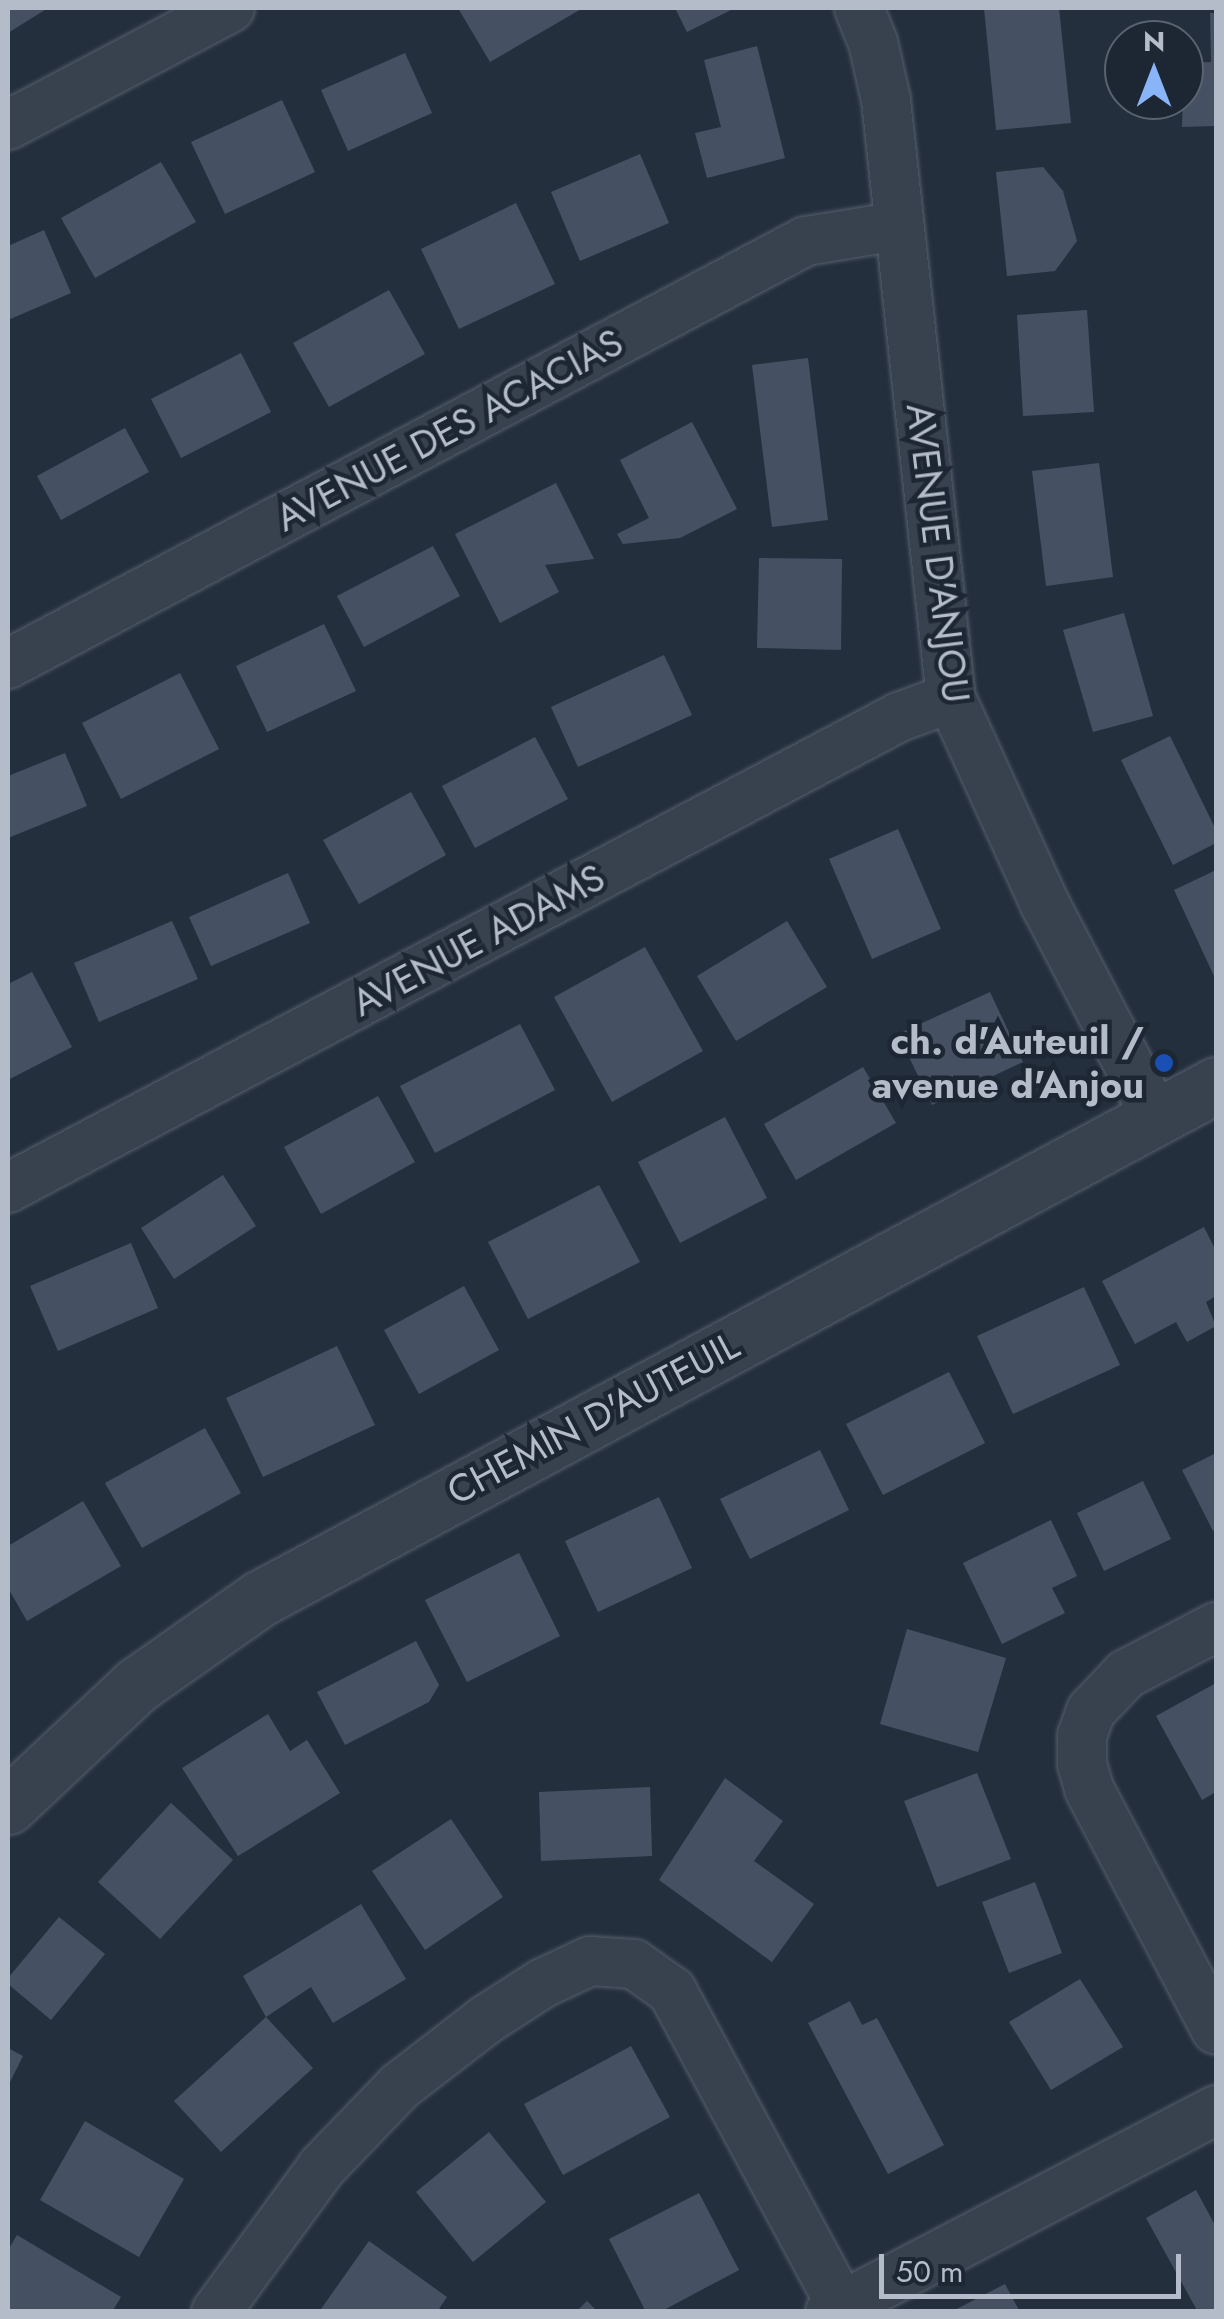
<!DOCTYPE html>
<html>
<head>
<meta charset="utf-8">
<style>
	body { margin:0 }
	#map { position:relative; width:1224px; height:2319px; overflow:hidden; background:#242f3e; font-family:Jost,sans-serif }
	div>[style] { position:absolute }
	.building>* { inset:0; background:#455162 }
	.roads { filter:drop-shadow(0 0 2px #565f6c) drop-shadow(0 0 2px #565f6c) }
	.minor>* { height:48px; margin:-24px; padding:0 24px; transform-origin:24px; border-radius:24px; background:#38414e }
	.tertiary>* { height:55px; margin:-27.5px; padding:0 27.5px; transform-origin:27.5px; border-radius:27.5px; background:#38414e }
	.dots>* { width:28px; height:28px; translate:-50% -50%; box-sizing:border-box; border:5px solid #1d2633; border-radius:50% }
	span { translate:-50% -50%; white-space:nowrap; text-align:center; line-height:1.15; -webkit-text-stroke:9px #1d2633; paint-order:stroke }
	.street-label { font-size:38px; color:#b4bcc9 }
	.poi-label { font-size:38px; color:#b4bcc9; font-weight:700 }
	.right { translate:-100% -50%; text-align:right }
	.frame { position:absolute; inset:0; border:10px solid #b4bcc9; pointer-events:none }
	.north { position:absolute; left:1104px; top:20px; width:100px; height:100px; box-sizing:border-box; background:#1d2633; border:2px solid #59626f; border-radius:50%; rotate:0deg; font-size:28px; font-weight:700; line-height:40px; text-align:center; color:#b4bcc9 }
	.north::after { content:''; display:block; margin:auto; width:35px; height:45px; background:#8ab4f8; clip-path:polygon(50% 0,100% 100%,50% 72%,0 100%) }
	.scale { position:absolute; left:879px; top:2254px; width:302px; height:45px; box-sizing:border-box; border:5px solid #b4bcc9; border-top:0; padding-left:12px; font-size:30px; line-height:35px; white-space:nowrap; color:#b4bcc9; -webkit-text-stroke:8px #1d2633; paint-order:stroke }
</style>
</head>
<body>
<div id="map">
	<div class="building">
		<i style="clip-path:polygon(8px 8px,48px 8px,8px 33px)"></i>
		<i style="clip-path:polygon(458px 8px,583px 8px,490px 62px)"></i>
		<i style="clip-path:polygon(675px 8px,735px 8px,687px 32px)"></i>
		<i style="clip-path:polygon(984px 8px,1059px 8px,1071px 123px,996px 130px)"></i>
		<i style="clip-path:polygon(1210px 13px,1216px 13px,1216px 126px,1182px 127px,1184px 63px,1211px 62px)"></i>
		<i style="clip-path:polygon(757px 46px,785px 158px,707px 178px,695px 133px,721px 127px,704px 60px)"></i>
		<i style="clip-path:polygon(405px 53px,432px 113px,348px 151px,321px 90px)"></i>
		<i style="clip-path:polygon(282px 100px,315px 172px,225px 214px,191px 142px)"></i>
		<i style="clip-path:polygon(640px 154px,669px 223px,580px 261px,551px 192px)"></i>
		<i style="clip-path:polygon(161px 162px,196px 222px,95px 278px,61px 218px)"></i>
		<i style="clip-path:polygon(1043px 167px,1063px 191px,1077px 241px,1055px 271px,1007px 276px,996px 172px)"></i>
		<i style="clip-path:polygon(516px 203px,555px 284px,459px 329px,421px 249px)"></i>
		<i style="clip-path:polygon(44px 230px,71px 293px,8px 320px,8px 246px)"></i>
		<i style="clip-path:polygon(389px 290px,425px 354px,329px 407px,293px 343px)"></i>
		<i style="clip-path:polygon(1087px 310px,1094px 412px,1023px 416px,1017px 315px)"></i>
		<i style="clip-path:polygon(241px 353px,271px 412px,181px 458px,151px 399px)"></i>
		<i style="clip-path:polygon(808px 358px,828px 520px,772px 527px,752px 365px)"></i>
		<i style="clip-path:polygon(692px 422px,737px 509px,680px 538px,623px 544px,617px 534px,649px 518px,620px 460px)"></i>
		<i style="clip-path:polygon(125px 428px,149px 472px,61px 520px,37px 476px)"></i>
		<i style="clip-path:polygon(1099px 463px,1113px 577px,1046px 586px,1032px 471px)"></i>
		<i style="clip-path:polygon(556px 483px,594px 559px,545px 565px,559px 592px,500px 623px,455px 534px)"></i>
		<i style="clip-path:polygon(433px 546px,460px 596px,364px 647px,337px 596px)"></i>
		<i style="clip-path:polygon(759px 558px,842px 559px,841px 650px,757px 648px)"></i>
		<i style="clip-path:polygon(1124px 613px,1153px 716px,1093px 732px,1063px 630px)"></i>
		<i style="clip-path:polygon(324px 624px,356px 691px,267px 732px,236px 666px)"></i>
		<i style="clip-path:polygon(664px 655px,692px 715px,578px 767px,551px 707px)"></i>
		<i style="clip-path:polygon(180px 673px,219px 749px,121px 799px,82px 723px)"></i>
		<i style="clip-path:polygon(1170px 736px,1216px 830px,1216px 843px,1173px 865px,1121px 760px)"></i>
		<i style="clip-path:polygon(535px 737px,568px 799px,475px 848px,442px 786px)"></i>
		<i style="clip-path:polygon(65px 753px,87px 806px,8px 838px,8px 776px)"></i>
		<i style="clip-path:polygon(411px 792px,446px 855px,359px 904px,323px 840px)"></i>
		<i style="clip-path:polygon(898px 829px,941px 929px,872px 959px,829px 859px)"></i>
		<i style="clip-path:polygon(1216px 870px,1216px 975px,1214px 976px,1174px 890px)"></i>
		<i style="clip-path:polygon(288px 873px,310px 923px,211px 966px,189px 917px)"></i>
		<i style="clip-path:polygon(172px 921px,198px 979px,99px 1022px,74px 963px)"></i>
		<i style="clip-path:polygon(787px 921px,827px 987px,736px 1041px,697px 976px)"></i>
		<i style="clip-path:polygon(645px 947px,703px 1051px,612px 1102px,554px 997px)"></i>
		<i style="clip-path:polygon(32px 972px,72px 1047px,8px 1080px,8px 984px)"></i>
		<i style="clip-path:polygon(990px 992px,1023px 1062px,932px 1105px,898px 1034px)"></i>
		<i style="clip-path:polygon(520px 1024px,555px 1090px,435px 1153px,400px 1086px)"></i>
		<i style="clip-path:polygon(863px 1067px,896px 1123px,796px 1180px,764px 1124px)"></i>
		<i style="clip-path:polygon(378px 1096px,415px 1162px,321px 1214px,284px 1147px)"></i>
		<i style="clip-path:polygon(725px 1117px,767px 1198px,680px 1243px,638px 1162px)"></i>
		<i style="clip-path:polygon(223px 1175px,256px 1226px,174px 1279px,141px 1228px)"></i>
		<i style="clip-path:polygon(599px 1185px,640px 1262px,528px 1319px,488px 1242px)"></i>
		<i style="clip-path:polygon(1204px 1227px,1216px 1251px,1216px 1296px,1206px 1302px,1216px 1326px,1187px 1342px,1176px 1322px,1135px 1344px,1102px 1281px)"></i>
		<i style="clip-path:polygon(131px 1243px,158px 1308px,58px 1351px,30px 1286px)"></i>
		<i style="clip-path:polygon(464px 1286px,499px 1350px,419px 1394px,384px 1330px)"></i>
		<i style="clip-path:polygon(1084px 1287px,1120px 1365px,1013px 1414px,977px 1336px)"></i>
		<i style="clip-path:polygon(337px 1346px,375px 1425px,263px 1477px,226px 1398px)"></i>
		<i style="clip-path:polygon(949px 1372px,985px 1443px,883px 1495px,846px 1424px)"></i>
		<i style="clip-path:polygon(205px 1428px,241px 1493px,142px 1548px,105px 1483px)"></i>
		<i style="clip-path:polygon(820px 1450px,849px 1510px,750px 1559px,720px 1499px)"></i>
		<i style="clip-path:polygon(1216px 1453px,1216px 1529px,1213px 1531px,1182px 1470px)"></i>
		<i style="clip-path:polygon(1143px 1481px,1171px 1539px,1104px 1571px,1077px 1513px)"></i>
		<i style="clip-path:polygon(659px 1497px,692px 1568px,598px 1612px,565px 1541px)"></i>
		<i style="clip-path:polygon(83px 1501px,121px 1566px,27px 1621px,8px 1588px,8px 1546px)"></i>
		<i style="clip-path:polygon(1051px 1520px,1077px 1576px,1052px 1588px,1065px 1613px,1002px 1644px,963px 1563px)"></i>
		<i style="clip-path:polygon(519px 1553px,560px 1636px,467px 1682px,425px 1600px)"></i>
		<i style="clip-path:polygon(907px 1629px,1006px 1658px,978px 1752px,880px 1724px)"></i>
		<i style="clip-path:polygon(416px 1641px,439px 1685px,429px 1702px,345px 1745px,317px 1692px)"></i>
		<i style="clip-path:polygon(1216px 1683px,1216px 1792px,1202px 1800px,1156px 1716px)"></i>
		<i style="clip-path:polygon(268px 1714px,290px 1751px,307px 1740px,340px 1793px,238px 1856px,182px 1768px)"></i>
		<i style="clip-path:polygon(977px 1773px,1011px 1859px,937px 1887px,904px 1801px)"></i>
		<i style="clip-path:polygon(725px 1778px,783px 1821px,754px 1861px,814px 1904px,772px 1962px,659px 1880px)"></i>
		<i style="clip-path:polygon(650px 1787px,652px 1856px,541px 1861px,539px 1792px)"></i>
		<i style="clip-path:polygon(171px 1803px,233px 1860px,160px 1939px,98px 1882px)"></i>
		<i style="clip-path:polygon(451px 1819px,503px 1897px,425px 1950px,372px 1871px)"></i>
		<i style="clip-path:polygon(1035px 1882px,1062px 1953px,1009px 1973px,982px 1902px)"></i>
		<i style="clip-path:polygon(361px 1904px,406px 1979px,333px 2023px,311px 1987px,266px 2017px,243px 1976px)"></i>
		<i style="clip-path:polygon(59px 1917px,105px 1954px,51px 2020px,8px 1984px,8px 1978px)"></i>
		<i style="clip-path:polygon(1080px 1979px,1123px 2047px,1051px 2090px,1009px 2022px)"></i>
		<i style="clip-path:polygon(850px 2001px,862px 2025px,877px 2018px,944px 2145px,888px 2174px,808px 2023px)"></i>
		<i style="clip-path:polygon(266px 2017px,313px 2068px,221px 2152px,174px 2101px)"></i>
		<i style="clip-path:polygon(631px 2046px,670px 2117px,563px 2175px,524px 2104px)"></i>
		<i style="clip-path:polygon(8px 2048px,23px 2056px,8px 2086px)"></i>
		<i style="clip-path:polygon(85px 2121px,184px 2179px,139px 2257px,40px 2200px)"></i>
		<i style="clip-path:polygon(489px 2132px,546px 2202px,473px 2262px,416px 2192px)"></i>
		<i style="clip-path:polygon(1196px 2190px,1216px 2227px,1216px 2312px,1198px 2312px,1146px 2218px)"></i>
		<i style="clip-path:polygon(699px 2193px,739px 2270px,660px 2312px,646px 2312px,609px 2239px)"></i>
		<i style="clip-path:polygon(17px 2235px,121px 2297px,112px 2312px,8px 2312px,8px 2250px)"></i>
		<i style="clip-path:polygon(369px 2241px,447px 2297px,437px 2312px,321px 2309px)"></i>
		<i style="clip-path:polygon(1005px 2284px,1020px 2312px,951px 2312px)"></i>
		<i style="clip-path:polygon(587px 2301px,598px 2312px,576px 2312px)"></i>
	</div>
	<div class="roads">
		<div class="minor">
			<i style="left:859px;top:8px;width:37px;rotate:68deg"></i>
			<i style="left:873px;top:42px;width:59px;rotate:77.4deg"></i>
			<i style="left:886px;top:100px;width:602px;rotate:83.8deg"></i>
			<i style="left:951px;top:698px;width:229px;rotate:65.5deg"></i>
			<i style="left:1046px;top:906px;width:238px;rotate:62.5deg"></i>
			<i style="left:8px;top:125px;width:251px;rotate:-27.8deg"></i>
			<i style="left:8px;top:664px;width:903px;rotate:-27.93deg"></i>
			<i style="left:806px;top:241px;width:94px;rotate:-9.2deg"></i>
			<i style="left:8px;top:1188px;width:1008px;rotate:-27.86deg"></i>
			<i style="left:899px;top:717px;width:55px;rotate:-20.1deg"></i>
			<i style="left:1216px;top:1627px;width:102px;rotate:152.4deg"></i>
			<i style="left:1126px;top:1674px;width:51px;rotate:133.4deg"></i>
			<i style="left:1091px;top:1711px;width:27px;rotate:110deg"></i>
			<i style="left:1082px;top:1736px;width:28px;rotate:90deg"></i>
			<i style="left:1082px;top:1764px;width:26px;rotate:74deg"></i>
			<i style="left:1089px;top:1789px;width:272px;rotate:62.2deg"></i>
			<i style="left:216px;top:2312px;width:180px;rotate:-53.8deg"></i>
			<i style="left:322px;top:2167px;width:112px;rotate:-46.1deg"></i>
			<i style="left:400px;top:2086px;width:110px;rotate:-37.6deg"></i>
			<i style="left:487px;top:2019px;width:67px;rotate:-32.7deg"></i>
			<i style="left:543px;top:1983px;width:52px;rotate:-25.1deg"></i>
			<i style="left:590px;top:1961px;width:44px;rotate:3.9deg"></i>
			<i style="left:634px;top:1964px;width:47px;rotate:35.4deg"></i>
			<i style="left:672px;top:1991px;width:365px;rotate:61.7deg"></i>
			<i style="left:830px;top:2312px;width:436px;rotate:-27.6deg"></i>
		</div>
		<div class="tertiary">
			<i style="left:8px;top:1806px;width:177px;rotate:-43.2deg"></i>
			<i style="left:137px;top:1685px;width:151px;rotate:-35.1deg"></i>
			<i style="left:261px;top:1598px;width:1084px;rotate:-28.24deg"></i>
		</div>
	</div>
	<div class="dots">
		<i style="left:1164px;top:1063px;background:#1a4fb4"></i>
	</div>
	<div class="street-label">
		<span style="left:449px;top:430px;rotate:-28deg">AVENUE DES ACACIAS</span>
		<span style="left:938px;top:553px;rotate:83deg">AVENUE D'ANJOU</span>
		<span style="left:478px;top:940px;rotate:-28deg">AVENUE ADAMS</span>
		<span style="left:593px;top:1418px;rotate:-28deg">CHEMIN D'AUTEUIL</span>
	</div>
	<div class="poi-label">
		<span class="right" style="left:1144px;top:1063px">ch. d'Auteuil /<br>avenue d'Anjou</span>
	</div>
	<div class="frame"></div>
	<div class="north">N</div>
	<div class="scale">50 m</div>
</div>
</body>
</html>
